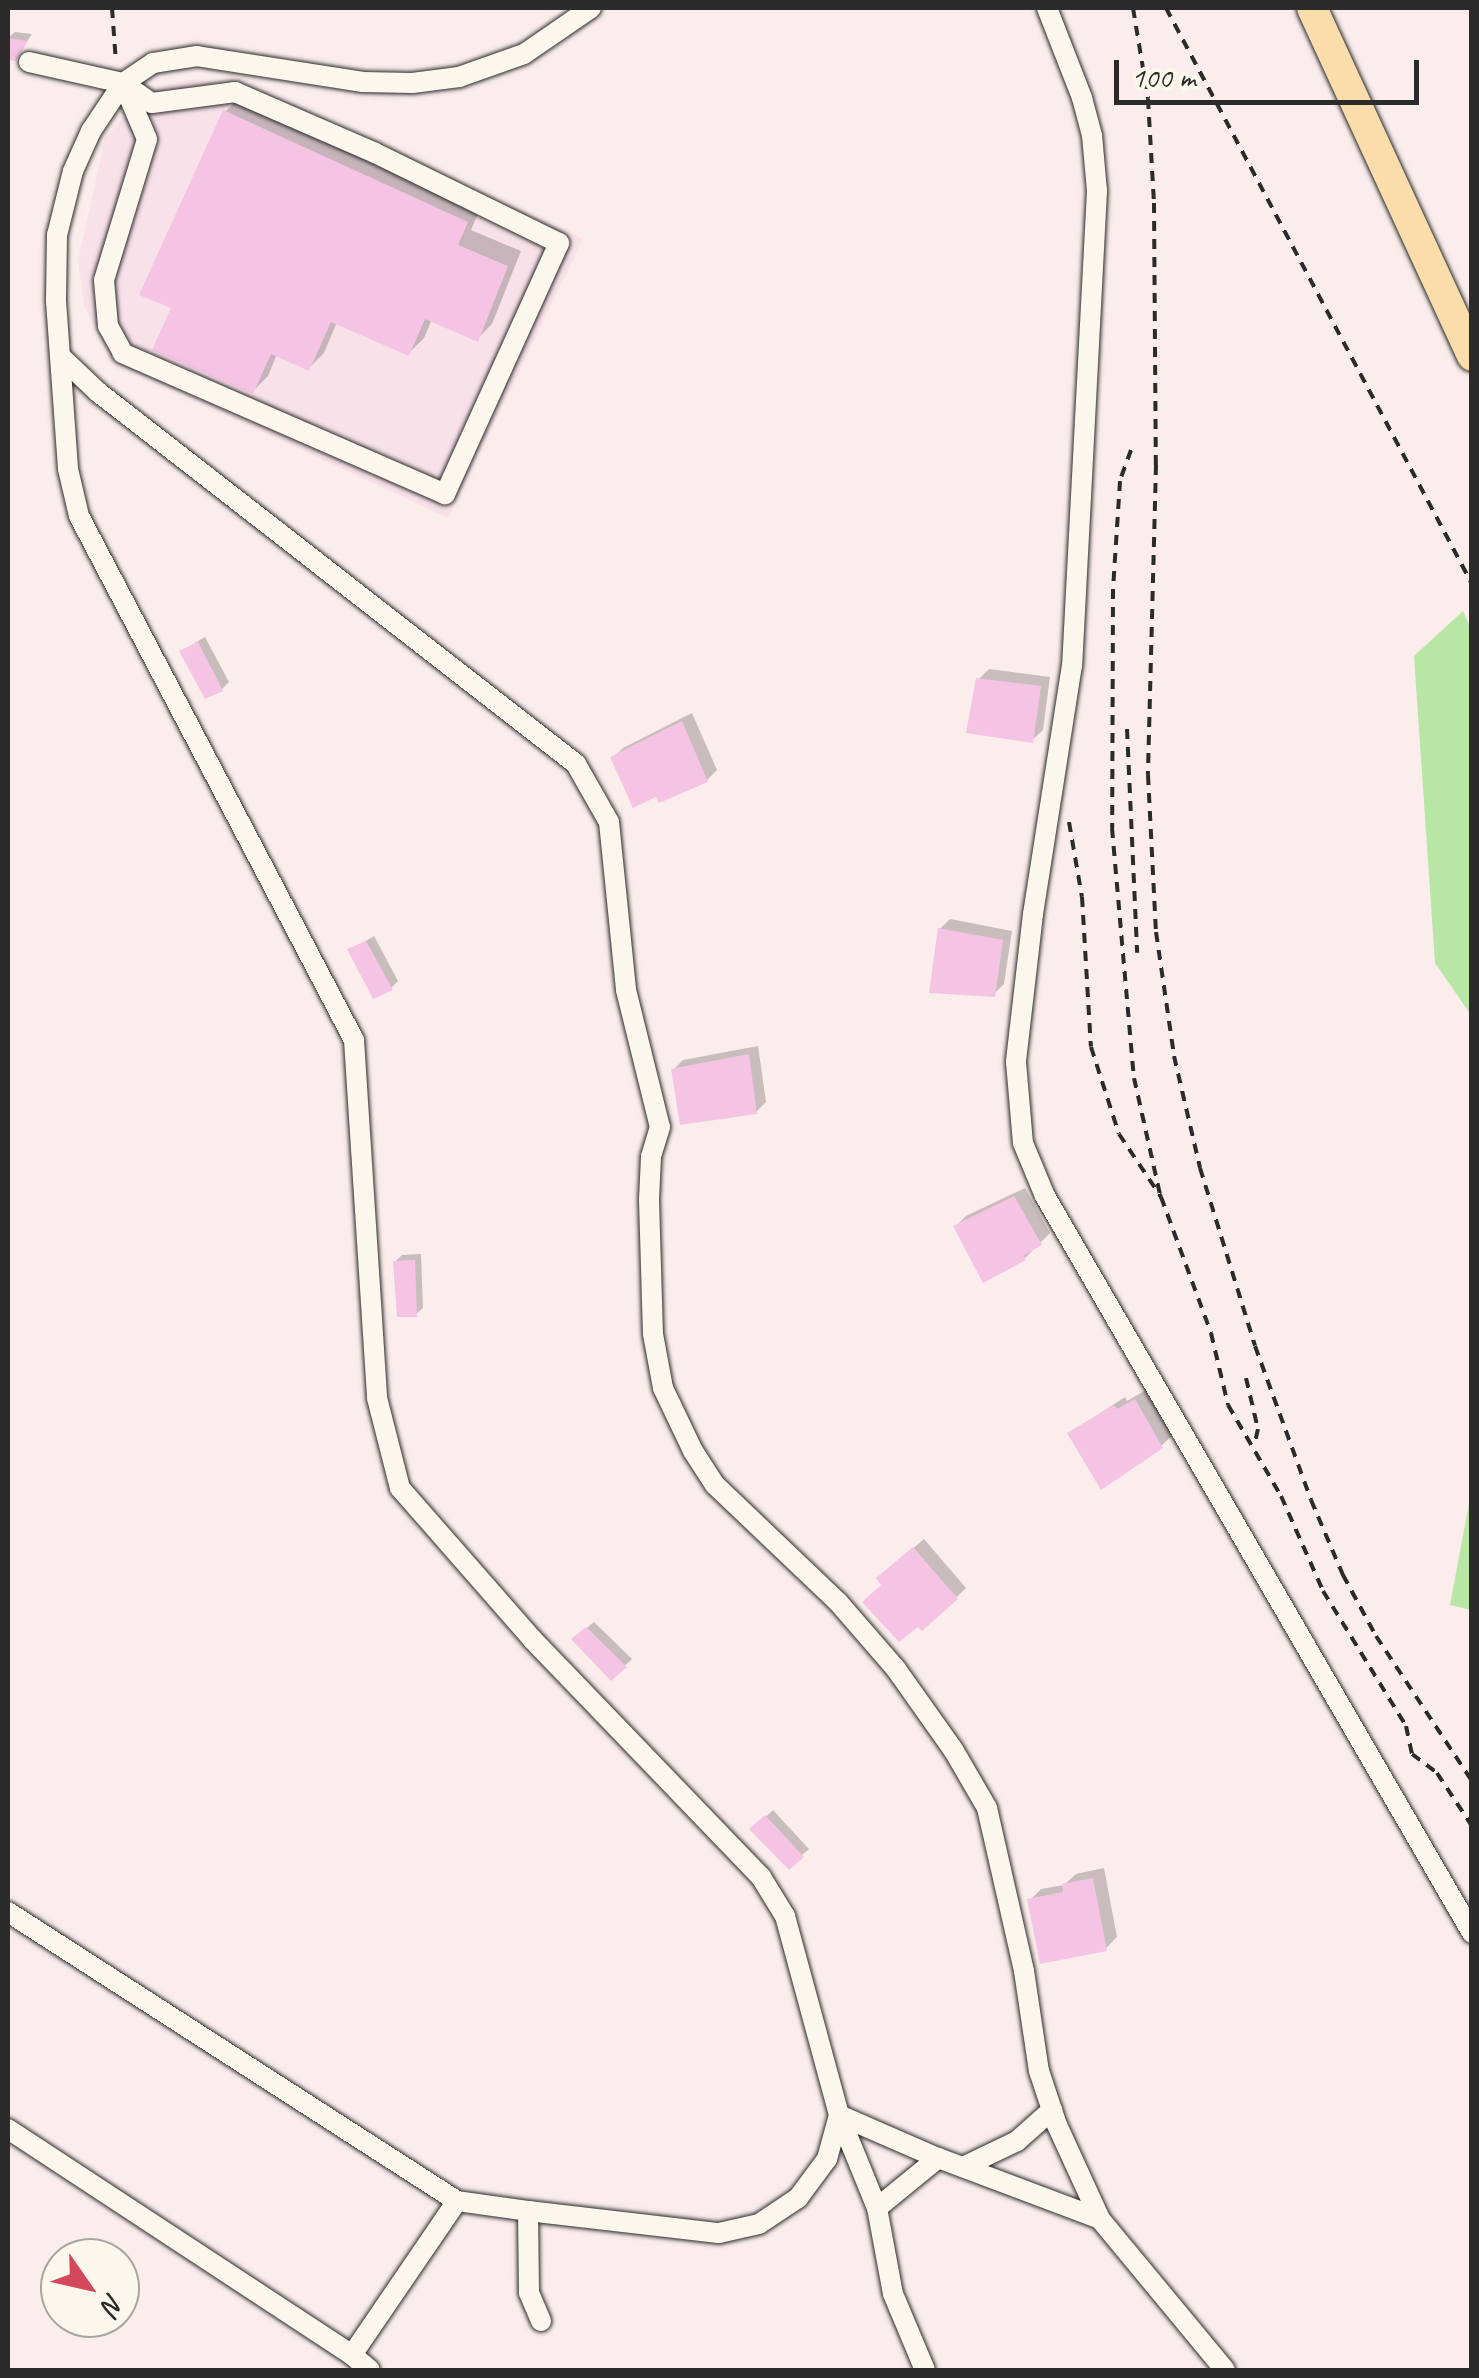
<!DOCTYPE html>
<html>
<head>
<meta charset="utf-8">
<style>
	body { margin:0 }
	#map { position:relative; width:1479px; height:2378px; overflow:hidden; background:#faedeb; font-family:Caveat,sans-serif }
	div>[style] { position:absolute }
	.built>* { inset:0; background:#f8e1e9 }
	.green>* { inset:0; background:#b7e6a5 }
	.shadow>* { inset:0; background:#0003 }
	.building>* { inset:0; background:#f5c4e5 }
	.path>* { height:4px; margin-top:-2px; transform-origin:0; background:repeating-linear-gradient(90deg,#2b2b2b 0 10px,transparent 0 18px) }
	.roads { filter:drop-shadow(0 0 2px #2b2b2b) drop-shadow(0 0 2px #2b2b2b) }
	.minor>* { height:20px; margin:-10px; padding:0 10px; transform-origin:10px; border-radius:10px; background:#fbf7ec }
	.highway>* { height:30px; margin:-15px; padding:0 15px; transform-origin:15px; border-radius:15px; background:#faddab }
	span { translate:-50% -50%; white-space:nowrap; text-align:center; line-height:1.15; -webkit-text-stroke:8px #fbf7ec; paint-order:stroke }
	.frame { position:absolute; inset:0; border:10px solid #2b2b2b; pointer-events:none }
	.north { position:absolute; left:40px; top:2238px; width:100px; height:100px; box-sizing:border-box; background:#fbf7ec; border:2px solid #a8a59f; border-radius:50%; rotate:124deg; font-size:28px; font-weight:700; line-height:40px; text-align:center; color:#2b2b2b }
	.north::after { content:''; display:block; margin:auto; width:35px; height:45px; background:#d1495b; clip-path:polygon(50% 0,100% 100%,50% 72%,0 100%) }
	.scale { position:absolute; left:1114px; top:60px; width:305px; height:45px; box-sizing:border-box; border:5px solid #2b2b2b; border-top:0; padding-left:12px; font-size:30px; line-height:35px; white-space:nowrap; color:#2b2b2b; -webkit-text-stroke:8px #fbf7ec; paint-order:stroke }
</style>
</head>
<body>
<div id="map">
	<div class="built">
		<i style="clip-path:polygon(195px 79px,255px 88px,583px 239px,448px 518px,111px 361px,84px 305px,78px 261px,105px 139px,148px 89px)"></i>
	</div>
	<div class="green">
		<i style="clip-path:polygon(1463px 611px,1472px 632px,1471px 1015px,1435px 963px,1414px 656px)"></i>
		<i style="clip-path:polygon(1471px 1493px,1471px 1610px,1450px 1605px)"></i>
	</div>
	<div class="shadow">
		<i style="clip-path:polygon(15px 32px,32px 34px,15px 59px,8px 57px,8px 38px)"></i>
		<i style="clip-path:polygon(240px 97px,481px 207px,471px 230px,521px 251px,492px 324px,477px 339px,432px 319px,424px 338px,409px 353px,337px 322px,324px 353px,309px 368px,277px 354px,268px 376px,253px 391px,174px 307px,225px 112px)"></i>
		<i style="clip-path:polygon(205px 637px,229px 682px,222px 689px,182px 651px)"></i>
		<i style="clip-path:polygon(989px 669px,1050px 677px,1043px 730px,1032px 740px,979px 679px)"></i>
		<i style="clip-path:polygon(692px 713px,717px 770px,707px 780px,613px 758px,623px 748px)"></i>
		<i style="clip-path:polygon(950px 919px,1012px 931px,1004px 984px,994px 994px,940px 929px)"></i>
		<i style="clip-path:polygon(374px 936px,398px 981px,391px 988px,350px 950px)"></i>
		<i style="clip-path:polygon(758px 1046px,766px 1102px,756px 1112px,673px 1070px,683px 1060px)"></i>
		<i style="clip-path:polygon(1025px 1188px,1050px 1233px,1025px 1258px,956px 1226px,966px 1216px)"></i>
		<i style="clip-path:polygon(421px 1254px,423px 1308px,416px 1314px,395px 1262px,402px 1255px)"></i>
		<i style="clip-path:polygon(1146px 1390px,1172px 1436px,1161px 1446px,1070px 1433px,1125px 1397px,1127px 1401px)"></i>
		<i style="clip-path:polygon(924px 1539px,966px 1588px,957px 1597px,884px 1584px,889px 1569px)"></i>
		<i style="clip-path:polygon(594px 1622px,632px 1659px,611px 1678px,581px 1633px)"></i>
		<i style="clip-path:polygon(773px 1810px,809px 1849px,789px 1866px,753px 1829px)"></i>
		<i style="clip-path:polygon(1104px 1868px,1117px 1937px,1106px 1948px,1030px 1900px,1041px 1889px,1064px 1885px,1076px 1874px)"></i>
	</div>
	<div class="building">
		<i style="clip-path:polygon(8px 38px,28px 41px,16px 61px,8px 60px)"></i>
		<i style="clip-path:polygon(223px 110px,468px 222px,458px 245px,508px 266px,478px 342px,425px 319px,409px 356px,331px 322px,309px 371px,271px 354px,253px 394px,152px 350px,171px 308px,139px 295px)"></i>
		<i style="clip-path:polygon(198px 642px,223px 691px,205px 699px,179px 651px)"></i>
		<i style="clip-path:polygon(976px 678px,1041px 686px,1033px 743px,966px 733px)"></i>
		<i style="clip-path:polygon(682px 721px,708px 782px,659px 803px,656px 797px,633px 808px,610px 757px)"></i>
		<i style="clip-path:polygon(938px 928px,1003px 940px,995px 997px,929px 993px)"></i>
		<i style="clip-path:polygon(366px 941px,393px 990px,373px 999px,347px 949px)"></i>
		<i style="clip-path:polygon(749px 1054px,757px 1114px,680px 1125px,671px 1069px)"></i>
		<i style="clip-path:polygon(1014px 1196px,1042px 1245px,1024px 1255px,1026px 1260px,983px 1283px,953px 1226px)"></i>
		<i style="clip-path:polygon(415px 1260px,417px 1317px,397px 1317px,393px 1261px)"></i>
		<i style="clip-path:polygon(1135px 1399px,1163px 1448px,1101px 1490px,1067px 1433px,1114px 1405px,1117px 1409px)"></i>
		<i style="clip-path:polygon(913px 1547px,958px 1599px,922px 1631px,918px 1627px,899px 1642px,862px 1602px,881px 1585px,876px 1578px)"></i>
		<i style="clip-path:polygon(586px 1627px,627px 1667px,611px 1681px,571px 1639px)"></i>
		<i style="clip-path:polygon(765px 1815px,804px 1857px,789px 1870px,749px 1829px)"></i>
		<i style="clip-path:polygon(1093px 1878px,1107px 1951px,1040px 1964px,1027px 1899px,1063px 1892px,1062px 1884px)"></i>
	</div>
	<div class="path">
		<i style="left:112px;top:8px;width:54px;rotate:85.8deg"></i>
		<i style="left:1133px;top:8px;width:92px;rotate:80.6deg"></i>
		<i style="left:1148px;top:99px;width:104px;rotate:86.7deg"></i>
		<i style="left:1154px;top:203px;width:262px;rotate:89.6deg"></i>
		<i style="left:1156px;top:465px;width:310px;rotate:91.5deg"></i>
		<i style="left:1148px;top:775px;width:157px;rotate:87.1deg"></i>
		<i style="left:1156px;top:932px;width:125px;rotate:81.7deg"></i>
		<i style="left:1174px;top:1056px;width:115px;rotate:76.9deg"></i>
		<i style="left:1200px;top:1168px;width:186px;rotate:72.8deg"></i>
		<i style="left:1255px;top:1346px;width:164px;rotate:70deg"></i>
		<i style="left:1311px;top:1500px;width:82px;rotate:66.9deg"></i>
		<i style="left:1343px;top:1575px;width:69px;rotate:61.6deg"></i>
		<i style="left:1376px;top:1636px;width:174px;rotate:56.5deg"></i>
		<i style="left:1166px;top:8px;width:652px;rotate:62.02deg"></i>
		<i style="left:1131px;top:450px;width:33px;rotate:110deg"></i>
		<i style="left:1120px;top:481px;width:108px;rotate:93.7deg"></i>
		<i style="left:1113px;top:589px;width:239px;rotate:90.2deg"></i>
		<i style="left:1112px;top:828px;width:251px;rotate:85deg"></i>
		<i style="left:1134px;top:1078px;width:119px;rotate:77.4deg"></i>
		<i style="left:1127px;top:729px;width:224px;rotate:87.4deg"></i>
		<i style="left:1069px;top:822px;width:76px;rotate:80.2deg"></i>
		<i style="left:1082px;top:897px;width:150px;rotate:86.6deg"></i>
		<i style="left:1091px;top:1047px;width:91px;rotate:72.2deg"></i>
		<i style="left:1119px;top:1134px;width:76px;rotate:56.3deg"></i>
		<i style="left:1161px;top:1197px;width:145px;rotate:69.8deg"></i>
		<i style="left:1211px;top:1333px;width:74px;rotate:76.7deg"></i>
		<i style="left:1228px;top:1405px;width:105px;rotate:59.8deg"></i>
		<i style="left:1281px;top:1496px;width:104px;rotate:66.1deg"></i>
		<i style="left:1323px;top:1591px;width:158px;rotate:58.4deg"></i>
		<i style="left:1406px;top:1726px;width:29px;rotate:78deg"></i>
		<i style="left:1412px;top:1754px;width:31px;rotate:37deg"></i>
		<i style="left:1437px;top:1773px;width:64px;rotate:56.6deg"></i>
		<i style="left:1246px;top:1378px;width:52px;rotate:76.8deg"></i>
		<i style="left:1258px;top:1429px;width:17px;rotate:103deg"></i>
	</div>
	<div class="roads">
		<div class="minor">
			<i style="left:591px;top:8px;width:81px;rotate:145.5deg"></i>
			<i style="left:524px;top:54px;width:69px;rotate:160.5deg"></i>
			<i style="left:459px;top:77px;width:47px;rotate:172.7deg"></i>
			<i style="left:412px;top:83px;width:49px;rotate:-178.8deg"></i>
			<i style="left:363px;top:82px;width:168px;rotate:-171.1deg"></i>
			<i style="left:197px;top:56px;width:45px;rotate:171deg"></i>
			<i style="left:153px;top:63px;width:36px;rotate:146deg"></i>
			<i style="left:123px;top:83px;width:58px;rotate:123.7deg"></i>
			<i style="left:91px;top:131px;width:44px;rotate:114.2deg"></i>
			<i style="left:73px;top:171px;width:66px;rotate:104deg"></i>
			<i style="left:57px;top:235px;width:66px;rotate:90.9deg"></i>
			<i style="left:56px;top:301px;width:168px;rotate:85.9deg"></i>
			<i style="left:68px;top:469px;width:48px;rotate:76.8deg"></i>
			<i style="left:79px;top:516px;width:592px;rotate:62.31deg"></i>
			<i style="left:354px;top:1040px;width:359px;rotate:86.3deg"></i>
			<i style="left:377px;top:1398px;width:93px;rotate:75.7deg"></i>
			<i style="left:400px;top:1488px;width:201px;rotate:48.8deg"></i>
			<i style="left:532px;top:1639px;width:330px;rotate:46.1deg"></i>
			<i style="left:761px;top:1877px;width:46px;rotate:58.4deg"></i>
			<i style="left:785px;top:1916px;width:206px;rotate:74.8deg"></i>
			<i style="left:839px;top:2115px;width:108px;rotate:23.5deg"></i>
			<i style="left:1047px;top:8px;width:97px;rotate:68.7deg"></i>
			<i style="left:1082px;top:98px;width:38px;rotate:75deg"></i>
			<i style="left:1092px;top:135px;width:56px;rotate:84.9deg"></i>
			<i style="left:1097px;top:191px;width:475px;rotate:93deg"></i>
			<i style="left:1072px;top:665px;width:252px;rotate:98.9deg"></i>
			<i style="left:1033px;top:914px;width:149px;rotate:96.6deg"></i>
			<i style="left:1016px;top:1062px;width:81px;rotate:85.1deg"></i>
			<i style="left:1023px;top:1143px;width:57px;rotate:67.5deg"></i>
			<i style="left:1045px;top:1196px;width:852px;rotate:59.91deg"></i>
			<i style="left:29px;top:62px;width:96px;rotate:12.6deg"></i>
			<i style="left:123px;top:83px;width:35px;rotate:35deg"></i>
			<i style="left:152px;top:103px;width:84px;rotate:-7.5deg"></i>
			<i style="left:235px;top:92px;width:153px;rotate:23.5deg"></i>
			<i style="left:375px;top:153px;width:205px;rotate:26.1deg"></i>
			<i style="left:559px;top:243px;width:276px;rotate:114.4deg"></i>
			<i style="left:445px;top:494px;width:352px;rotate:-156.4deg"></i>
			<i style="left:123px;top:353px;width:31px;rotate:-119deg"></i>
			<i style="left:108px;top:326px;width:46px;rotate:-95deg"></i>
			<i style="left:104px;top:280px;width:147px;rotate:-73deg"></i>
			<i style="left:147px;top:139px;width:61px;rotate:-113.2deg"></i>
			<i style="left:61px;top:357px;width:51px;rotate:43.4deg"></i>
			<i style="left:98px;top:392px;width:606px;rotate:37.89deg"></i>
			<i style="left:576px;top:764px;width:67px;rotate:60.4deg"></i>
			<i style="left:609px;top:822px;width:169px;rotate:84.2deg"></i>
			<i style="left:626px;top:990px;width:141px;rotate:76.1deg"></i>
			<i style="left:660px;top:1127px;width:31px;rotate:107deg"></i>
			<i style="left:651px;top:1157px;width:43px;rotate:92.7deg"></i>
			<i style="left:649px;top:1200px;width:134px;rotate:88.3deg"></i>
			<i style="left:653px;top:1334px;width:55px;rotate:79.5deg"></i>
			<i style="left:663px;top:1388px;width:70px;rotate:64.5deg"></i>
			<i style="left:693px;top:1451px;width:40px;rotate:57.1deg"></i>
			<i style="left:715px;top:1485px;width:170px;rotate:43.6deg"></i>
			<i style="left:838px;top:1602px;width:89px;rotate:49.1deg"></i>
			<i style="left:896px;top:1669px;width:100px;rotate:54.7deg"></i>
			<i style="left:954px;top:1751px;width:66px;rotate:59.9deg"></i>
			<i style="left:987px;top:1808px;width:167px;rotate:77.2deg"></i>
			<i style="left:1024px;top:1971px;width:101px;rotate:81.5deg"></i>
			<i style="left:1039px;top:2071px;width:57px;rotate:71.6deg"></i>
			<i style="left:1057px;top:2125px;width:103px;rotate:65.4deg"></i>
			<i style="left:1100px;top:2219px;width:196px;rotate:50.4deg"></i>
			<i style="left:8px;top:1912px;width:534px;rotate:32.77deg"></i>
			<i style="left:457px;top:2201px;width:186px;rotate:124.3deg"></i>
			<i style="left:352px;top:2355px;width:23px;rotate:40deg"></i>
			<i style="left:8px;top:2129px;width:412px;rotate:33.3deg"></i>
			<i style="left:963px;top:2167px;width:60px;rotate:-25.7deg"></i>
			<i style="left:1017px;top:2141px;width:47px;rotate:-41.5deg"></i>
			<i style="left:457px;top:2201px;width:72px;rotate:8deg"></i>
			<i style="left:541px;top:2321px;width:30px;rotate:-113deg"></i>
			<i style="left:529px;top:2293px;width:82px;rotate:-90.7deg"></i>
			<i style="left:528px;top:2211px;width:192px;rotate:6.6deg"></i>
			<i style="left:719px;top:2233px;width:41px;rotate:-12.7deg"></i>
			<i style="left:759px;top:2224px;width:47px;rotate:-33.7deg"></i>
			<i style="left:798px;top:2198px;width:49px;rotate:-53.4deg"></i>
			<i style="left:827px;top:2159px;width:46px;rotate:-74.7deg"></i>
			<i style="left:839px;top:2115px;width:100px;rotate:67.8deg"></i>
			<i style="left:925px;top:2370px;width:82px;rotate:-112.8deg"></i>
			<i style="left:893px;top:2294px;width:87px;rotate:-100.5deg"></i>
			<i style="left:877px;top:2208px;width:79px;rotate:-39.3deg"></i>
			<i style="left:938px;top:2158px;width:173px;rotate:20.6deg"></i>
		</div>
		<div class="highway">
			<i style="left:1312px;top:8px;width:383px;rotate:65.3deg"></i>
		</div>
	</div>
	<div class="frame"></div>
	<div class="north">N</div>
	<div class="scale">100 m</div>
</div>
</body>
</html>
